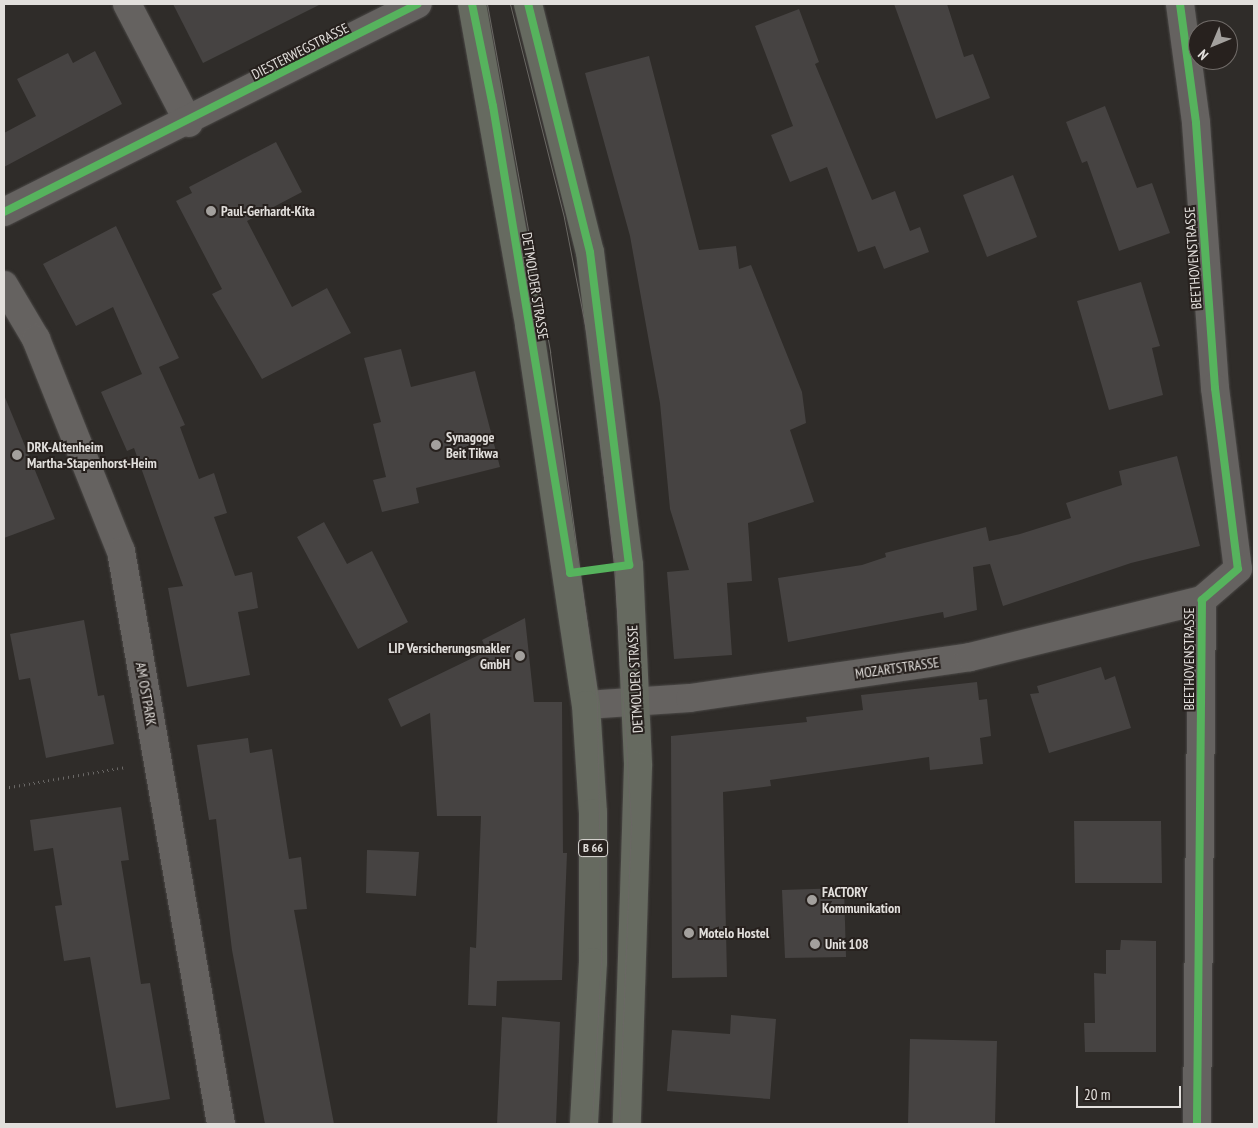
<!DOCTYPE html>
<html>
<head>
<meta charset="utf-8">
<style>
	body { margin:0 }
	#map { position:relative; width:1258px; height:1128px; overflow:hidden; background:#2f2c29; font-family:"PT Sans Narrow",sans-serif }
	div>[style] { position:absolute }
	.building>* { inset:0; background:#464342 }
	.path>* { height:3px; margin-top:-1.5px; transform-origin:0; background:repeating-linear-gradient(90deg,#6a6866 0 1px,transparent 0 5px) }
	.roads { filter:drop-shadow(0 0 1px #4b4947) drop-shadow(0 0 1px #4b4947) }
	.minor>* { height:28px; margin:-14px; padding:0 14px; transform-origin:14px; border-radius:14px; background:#656260 }
	.primary>* { height:28px; margin:-14px; padding:0 14px; transform-origin:14px; border-radius:14px; background:#666a60 }
	.tram>* { height:1px; margin:-0.5px; padding:0 0.5px; transform-origin:0.5px; border-radius:0.5px; background:#6a6864 }
	.cycleway>* { height:8px; margin:-4px; padding:0 4px; transform-origin:4px; border-radius:4px; background:#56b35d }
	.dots>* { width:14px; height:14px; translate:-50% -50%; box-sizing:border-box; border:2px solid #27211e; border-radius:50% }
	span { translate:-50% -50%; white-space:nowrap; text-align:center; line-height:1.15; -webkit-text-stroke:4px #27211e; paint-order:stroke }
	.shield-label span { padding:1px 4px; background:#27211e; border:1px solid; border-radius:4px; -webkit-text-stroke-width:0 }
	.shield-label { font-size:12px; color:#e2dfdc; font-weight:700 }
	.street-label { font-size:14px; color:#e2dfdc }
	.poi-label { font-size:14px; color:#e2dfdc; font-weight:700 }
	.left { translate:0 -50%; text-align:left }
	.right { translate:-100% -50%; text-align:right }
	.frame { position:absolute; inset:0; border:5px solid #e2dfdc; pointer-events:none }
	.north { position:absolute; left:1188px; top:20px; width:50px; height:50px; box-sizing:border-box; background:#27211e; border:1px solid #726d6a; border-radius:50%; rotate:225deg; font-size:14px; font-weight:700; line-height:20px; text-align:center; color:#e2dfdc }
	.north::after { content:''; display:block; margin:auto; width:18px; height:22px; background:#a3a09d; clip-path:polygon(50% 0,100% 100%,50% 72%,0 100%) }
	.scale { position:absolute; left:1076px; top:1086px; width:105px; height:22px; box-sizing:border-box; border:2px solid #e2dfdc; border-top:0; padding-left:6px; font-size:15px; line-height:18px; white-space:nowrap; color:#e2dfdc; -webkit-text-stroke:4px #27211e; paint-order:stroke }
</style>
</head>
<body>
<div id="map">
	<div class="building">
		<i style="clip-path:polygon(173px 4px,321px 4px,203px 63px)"></i>
		<i style="clip-path:polygon(894px 4px,947px 4px,964px 57px,973px 54px,990px 98px,936px 119px)"></i>
		<i style="clip-path:polygon(799px 9px,819px 62px,815px 64px,872px 200px,895px 191px,910px 231px,920px 227px,929px 252px,884px 269px,875px 246px,858px 252px,827px 167px,790px 182px,771px 135px,793px 126px,755px 26px)"></i>
		<i style="clip-path:polygon(95px 51px,122px 104px,4px 167px,4px 133px,36px 116px,17px 79px,68px 53px,73px 63px)"></i>
		<i style="clip-path:polygon(649px 56px,699px 250px,736px 246px,739px 269px,751px 265px,802px 392px,806px 423px,790px 430px,814px 502px,748px 523px,752px 581px,727px 583px,732px 655px,674px 659px,667px 572px,689px 570px,670px 509px,660px 403px,630px 236px,585px 73px)"></i>
		<i style="clip-path:polygon(1105px 106px,1137px 188px,1152px 183px,1170px 233px,1119px 251px,1087px 161px,1082px 163px,1066px 122px)"></i>
		<i style="clip-path:polygon(276px 142px,302px 192px,247px 221px,292px 307px,327px 288px,351px 333px,262px 379px,212px 294px,222px 289px,176px 201px,192px 193px,189px 187px)"></i>
		<i style="clip-path:polygon(1013px 175px,1037px 237px,987px 257px,963px 195px)"></i>
		<i style="clip-path:polygon(116px 226px,179px 358px,159px 367px,185px 425px,180px 427px,199px 479px,214px 473px,227px 513px,214px 517px,235px 576px,252px 572px,258px 608px,238px 612px,250px 675px,187px 687px,168px 588px,183px 586px,134px 448px,127px 451px,101px 392px,142px 374px,113px 307px,76px 326px,43px 264px)"></i>
		<i style="clip-path:polygon(1141px 282px,1160px 346px,1152px 348px,1163px 395px,1109px 410px,1077px 301px)"></i>
		<i style="clip-path:polygon(401px 349px,411px 387px,475px 371px,500px 467px,416px 488px,419px 503px,382px 512px,373px 480px,386px 477px,373px 424px,381px 422px,364px 358px)"></i>
		<i style="clip-path:polygon(4px 395px,55px 519px,4px 538px)"></i>
		<i style="clip-path:polygon(1177px 456px,1200px 546px,1131px 563px,1003px 606px,990px 564px,973px 567px,977px 610px,944px 618px,943px 612px,788px 642px,778px 578px,862px 565px,886px 557px,885px 553px,986px 527px,989px 541px,1020px 534px,1071px 518px,1066px 503px,1122px 485px,1119px 471px)"></i>
		<i style="clip-path:polygon(324px 522px,347px 564px,372px 551px,408px 622px,358px 649px,297px 537px)"></i>
		<i style="clip-path:polygon(525px 618px,534px 702px,562px 702px,563px 853px,567px 853px,562px 980px,497px 981px,496px 1006px,468px 1005px,470px 947px,476px 948px,481px 816px,437px 816px,430px 713px,401px 727px,388px 699px,487px 651px,482px 640px)"></i>
		<i style="clip-path:polygon(84px 620px,98px 696px,104px 695px,114px 744px,46px 758px,30px 678px,19px 680px,10px 634px)"></i>
		<i style="clip-path:polygon(1101px 667px,1105px 680px,1115px 676px,1131px 728px,1049px 753px,1030px 694px,1039px 693px,1037px 686px)"></i>
		<i style="clip-path:polygon(977px 682px,979px 700px,987px 699px,991px 736px,980px 738px,983px 764px,930px 770px,929px 757px,770px 780px,771px 786px,723px 792px,727px 977px,672px 978px,671px 736px,807px 722px,806px 717px,863px 710px,861px 695px)"></i>
		<i style="clip-path:polygon(248px 738px,250px 753px,272px 749px,289px 859px,301px 857px,307px 909px,294px 910px,334px 1124px,265px 1124px,232px 950px,216px 819px,209px 820px,197px 745px)"></i>
		<i style="clip-path:polygon(121px 807px,129px 860px,121px 861px,141px 984px,150px 983px,170px 1099px,116px 1108px,90px 957px,64px 961px,55px 906px,62px 905px,53px 848px,34px 851px,30px 820px)"></i>
		<i style="clip-path:polygon(1074px 821px,1161px 821px,1162px 883px,1075px 883px)"></i>
		<i style="clip-path:polygon(367px 850px,419px 852px,416px 896px,366px 893px)"></i>
		<i style="clip-path:polygon(844px 888px,846px 957px,785px 958px,782px 890px)"></i>
		<i style="clip-path:polygon(1121px 940px,1156px 941px,1156px 1052px,1085px 1052px,1084px 1023px,1095px 1023px,1094px 973px,1106px 974px,1106px 950px,1120px 950px)"></i>
		<i style="clip-path:polygon(731px 1015px,776px 1019px,770px 1099px,667px 1091px,672px 1030px,730px 1034px)"></i>
		<i style="clip-path:polygon(502px 1017px,560px 1022px,556px 1124px,497px 1124px)"></i>
		<i style="clip-path:polygon(910px 1039px,997px 1041px,995px 1124px,908px 1124px)"></i>
	</div>
	<div class="path">
		<i style="left:4px;top:788px;width:124px;rotate:-9.8deg"></i>
	</div>
	<div class="roads">
		<div class="minor">
			<i style="left:127px;top:4px;width:134px;rotate:62.5deg"></i>
			<i style="left:1180px;top:4px;width:120px;rotate:82.3deg"></i>
			<i style="left:1196px;top:123px;width:266px;rotate:85.9deg"></i>
			<i style="left:1215px;top:388px;width:182px;rotate:82.8deg"></i>
			<i style="left:1238px;top:569px;width:48px;rotate:139.3deg"></i>
			<i style="left:1202px;top:600px;width:524px;rotate:90.55deg"></i>
			<i style="left:4px;top:212px;width:463px;rotate:-26.7deg"></i>
			<i style="left:4px;top:285px;width:63px;rotate:59.3deg"></i>
			<i style="left:36px;top:339px;width:228px;rotate:68.2deg"></i>
			<i style="left:121px;top:551px;width:582px;rotate:80.1deg"></i>
			<i style="left:586px;top:705px;width:104px;rotate:-3.9deg"></i>
			<i style="left:690px;top:698px;width:283px;rotate:-8.3deg"></i>
			<i style="left:970px;top:657px;width:239px;rotate:-13.8deg"></i>
		</div>
		<div class="primary">
			<i style="left:472px;top:4px;width:326px;rotate:79.9deg"></i>
			<i style="left:529px;top:325px;width:384px;rotate:81.5deg"></i>
			<i style="left:586px;top:705px;width:108px;rotate:86.3deg"></i>
			<i style="left:593px;top:813px;width:149px;rotate:90deg"></i>
			<i style="left:593px;top:962px;width:162px;rotate:93.2deg"></i>
			<i style="left:528px;top:4px;width:256px;rotate:76deg"></i>
			<i style="left:590px;top:252px;width:315px;rotate:82.9deg"></i>
			<i style="left:629px;top:565px;width:201px;rotate:87.4deg"></i>
			<i style="left:638px;top:766px;width:358px;rotate:91.8deg"></i>
		</div>
	</div>
	<div class="tram">
		<i style="left:487px;top:4px;width:354px;rotate:79.7deg"></i>
		<i style="left:550px;top:352px;width:350px;rotate:82.3deg"></i>
		<i style="left:597px;top:699px;width:263px;rotate:89.1deg"></i>
		<i style="left:601px;top:962px;width:162px;rotate:93.2deg"></i>
		<i style="left:510px;top:4px;width:221px;rotate:75.8deg"></i>
		<i style="left:564px;top:218px;width:129px;rotate:78.9deg"></i>
		<i style="left:589px;top:345px;width:222px;rotate:83.5deg"></i>
		<i style="left:614px;top:566px;width:259px;rotate:86.2deg"></i>
		<i style="left:631px;top:824px;width:300px;rotate:92.3deg"></i>
	</div>
	<div class="cycleway">
		<i style="left:472px;top:4px;width:104px;rotate:78.4deg"></i>
		<i style="left:493px;top:106px;width:473px;rotate:80.6deg"></i>
		<i style="left:570px;top:573px;width:60px;rotate:-7.7deg"></i>
		<i style="left:629px;top:565px;width:315px;rotate:-97.1deg"></i>
		<i style="left:590px;top:252px;width:256px;rotate:-104deg"></i>
		<i style="left:1180px;top:4px;width:120px;rotate:82.3deg"></i>
		<i style="left:1196px;top:123px;width:266px;rotate:85.9deg"></i>
		<i style="left:1215px;top:388px;width:182px;rotate:82.8deg"></i>
		<i style="left:1238px;top:569px;width:48px;rotate:139.3deg"></i>
		<i style="left:1202px;top:600px;width:524px;rotate:90.55deg"></i>
		<i style="left:4px;top:212px;width:463px;rotate:-26.7deg"></i>
	</div>
	<div class="dots">
		<i style="left:211px;top:211px;background:#a3a09d"></i>
		<i style="left:436px;top:445px;background:#a3a09d"></i>
		<i style="left:17px;top:455px;background:#a3a09d"></i>
		<i style="left:520px;top:656px;background:#a3a09d"></i>
		<i style="left:812px;top:900px;background:#a3a09d"></i>
		<i style="left:689px;top:933px;background:#a3a09d"></i>
		<i style="left:815px;top:944px;background:#a3a09d"></i>
	</div>
	<div class="shield-label">
		<span style="left:593px;top:848px">B 66</span>
	</div>
	<div class="street-label">
		<span style="left:300px;top:51px;rotate:-27deg">DIESTERWEGSTRASSE</span>
		<span style="left:1193px;top:258px;rotate:-94deg">BEETHOVENSTRASSE</span>
		<span style="left:535px;top:286px;rotate:81deg">DETMOLDER STRASSE</span>
		<span style="left:1189px;top:659px;rotate:-90deg">BEETHOVENSTRASSE</span>
		<span style="left:897px;top:668px;rotate:-8deg">MOZARTSTRASSE</span>
		<span style="left:635px;top:679px;rotate:-93deg">DETMOLDER STRASSE</span>
		<span style="left:146px;top:694px;rotate:80deg">AM OSTPARK</span>
	</div>
	<div class="poi-label">
		<span class="left" style="left:221px;top:211px">Paul-Gerhardt-Kita</span>
		<span class="left" style="left:446px;top:445px">Synagoge<br>Beit Tikwa</span>
		<span class="left" style="left:27px;top:455px">DRK-Altenheim<br>Martha-Stapenhorst-Heim</span>
		<span class="right" style="left:510px;top:656px">LIP Versicherungsmakler<br>GmbH</span>
		<span class="left" style="left:822px;top:900px">FACTORY<br>Kommunikation</span>
		<span class="left" style="left:699px;top:933px">Motelo Hostel</span>
		<span class="left" style="left:825px;top:944px">Unit 108</span>
	</div>
	<div class="frame"></div>
	<div class="north">N</div>
	<div class="scale">20 m</div>
</div>
</body>
</html>
